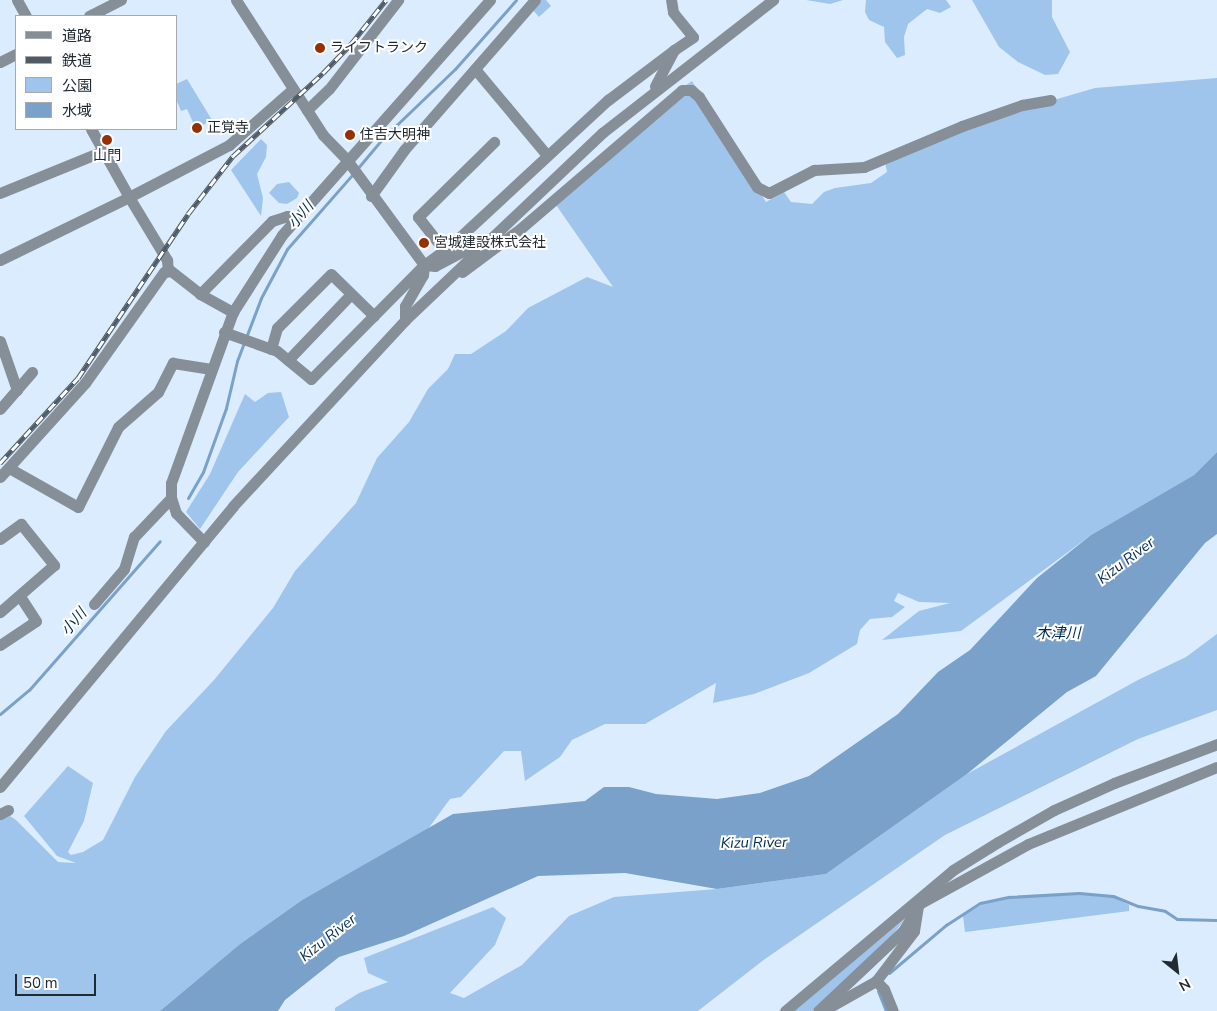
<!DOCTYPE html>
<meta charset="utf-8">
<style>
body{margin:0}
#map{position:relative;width:1217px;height:1011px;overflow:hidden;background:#dbecfe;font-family:"Nunito Sans","Noto Sans JP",sans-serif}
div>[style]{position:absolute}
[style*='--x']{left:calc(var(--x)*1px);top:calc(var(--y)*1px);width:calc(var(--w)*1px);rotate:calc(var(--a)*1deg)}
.green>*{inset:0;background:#9fc5ed}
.water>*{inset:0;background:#7aa1c9}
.stream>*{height:3px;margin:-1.5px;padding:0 1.5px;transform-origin:1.5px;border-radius:1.5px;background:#7aa1c9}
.minor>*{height:11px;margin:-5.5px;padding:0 5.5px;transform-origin:5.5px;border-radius:5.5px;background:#868f98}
.rail>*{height:5px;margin-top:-2.5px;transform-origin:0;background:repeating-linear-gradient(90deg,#fff 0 9px,#505a65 0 18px);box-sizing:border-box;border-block:1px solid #505a65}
.dots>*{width:14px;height:14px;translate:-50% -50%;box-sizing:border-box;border:2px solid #fff;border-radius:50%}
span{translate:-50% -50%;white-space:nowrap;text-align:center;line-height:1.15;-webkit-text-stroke:4px #fff;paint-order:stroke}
.poi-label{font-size:14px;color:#212931}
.left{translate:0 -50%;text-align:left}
.water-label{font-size:15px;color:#002a50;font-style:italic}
.legend{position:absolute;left:15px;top:15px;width:162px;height:115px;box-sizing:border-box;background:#fff;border:1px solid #a6a9ad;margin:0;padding:6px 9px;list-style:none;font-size:15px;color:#212931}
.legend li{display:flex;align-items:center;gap:10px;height:25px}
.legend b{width:25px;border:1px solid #a6a9ad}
.north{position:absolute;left:1152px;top:946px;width:50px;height:50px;-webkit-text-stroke:4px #fff;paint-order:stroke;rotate:151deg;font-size:14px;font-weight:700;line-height:20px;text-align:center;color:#212931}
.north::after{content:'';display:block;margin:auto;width:18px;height:22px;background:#212931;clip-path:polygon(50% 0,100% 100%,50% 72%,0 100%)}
.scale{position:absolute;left:15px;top:974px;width:81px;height:22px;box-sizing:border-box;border:2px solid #212931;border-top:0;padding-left:6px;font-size:15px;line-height:18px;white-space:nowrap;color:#212931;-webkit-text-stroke:4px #fff;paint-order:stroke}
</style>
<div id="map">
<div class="green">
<div style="clip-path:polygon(538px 0,546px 0,551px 6px,539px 17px,531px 8px)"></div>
<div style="clip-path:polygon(806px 0,843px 0,830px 4px)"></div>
<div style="clip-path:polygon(866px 0,946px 0,951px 7px,940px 13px,927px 9px,908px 24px,904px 37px,905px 55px,897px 58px,885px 42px,884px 27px,869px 20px,865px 12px)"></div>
<div style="clip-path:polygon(972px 0,1052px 0,1052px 17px,1070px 52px,1058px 74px,1045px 75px,1018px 62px,999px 47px)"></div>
<div style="clip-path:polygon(1217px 78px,1217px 452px,1194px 475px,1091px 535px,961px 631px,882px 640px,919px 611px,950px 603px,919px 602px,898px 593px,894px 601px,905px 607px,892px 617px,870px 619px,860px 630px,857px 644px,809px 673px,754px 694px,713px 703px,716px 683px,645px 724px,605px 724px,572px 740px,560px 757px,525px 781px,521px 751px,504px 751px,461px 797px,450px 799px,428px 829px,302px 900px,240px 944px,160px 1011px,0 1011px,0 820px,10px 816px,16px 820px,58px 862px,76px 863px,57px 856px,24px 816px,68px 766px,93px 783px,84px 821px,68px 852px,71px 855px,83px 852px,103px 840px,135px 777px,166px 731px,214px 680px,273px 608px,295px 571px,356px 503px,377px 458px,409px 422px,428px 389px,448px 369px,455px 354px,471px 354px,506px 331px,528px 308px,587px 277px,613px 287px,554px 202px,676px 92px,692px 81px,766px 202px,784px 192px,791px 202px,812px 204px,824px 192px,835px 188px,871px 183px,887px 172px,885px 162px,988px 119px,1095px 88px)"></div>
<div style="clip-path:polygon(187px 79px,212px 120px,196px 129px,187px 109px,181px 111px,176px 99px,176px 84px)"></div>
<div style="clip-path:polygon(261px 139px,267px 145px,266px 157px,257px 174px,263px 198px,261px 216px,231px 170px)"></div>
<div style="clip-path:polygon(289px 182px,299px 193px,297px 198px,287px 204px,279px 203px,269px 193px,277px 184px)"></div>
<div style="clip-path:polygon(281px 392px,289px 417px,238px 472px,200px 529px,186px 512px,210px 474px,245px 394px,255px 402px,268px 393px)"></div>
<div style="clip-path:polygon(1217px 634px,1217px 710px,1138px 739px,945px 835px,765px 959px,698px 1011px,335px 1011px,335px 1008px,359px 993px,388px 982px,368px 973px,364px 958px,493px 907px,506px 918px,495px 945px,450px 993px,464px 998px,522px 965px,569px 916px,614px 897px,717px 889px,826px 874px,967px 774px,1138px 680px,1186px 657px)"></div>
<div style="clip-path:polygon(1078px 894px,1113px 897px,1129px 905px,1129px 911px,965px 932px,963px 916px,983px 904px,1011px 898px)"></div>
<div style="clip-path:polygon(905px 919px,886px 943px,812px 1011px,792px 1011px)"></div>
</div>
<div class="water">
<div style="clip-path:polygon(1217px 452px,1217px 534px,1205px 543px,1096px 676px,1067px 692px,967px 774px,826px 874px,717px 889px,625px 873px,538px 876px,404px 936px,339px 957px,285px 1000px,278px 1011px,160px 1011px,240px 944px,302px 900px,453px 814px,585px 801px,604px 787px,629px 787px,656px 794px,717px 799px,760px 793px,809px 776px,898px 714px,938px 672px,970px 650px,1037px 578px,1091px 535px,1194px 475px)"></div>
</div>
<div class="stream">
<div style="--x:357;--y:169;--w:40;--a:-50"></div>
<div style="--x:383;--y:138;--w:100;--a:-43.8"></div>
<div style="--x:455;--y:69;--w:92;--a:-48.5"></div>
<div style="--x:188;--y:498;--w:30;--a:-60"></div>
<div style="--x:203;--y:472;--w:68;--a:-70.2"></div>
<div style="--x:226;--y:408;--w:48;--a:-76.8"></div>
<div style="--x:237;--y:361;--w:67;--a:-69.1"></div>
<div style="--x:261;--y:298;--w:55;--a:-62"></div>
<div style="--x:287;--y:249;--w:100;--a:-48.7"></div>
<div style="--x:0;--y:714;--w:38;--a:-40"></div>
<div style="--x:29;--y:690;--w:198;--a:-48.7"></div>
<div style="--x:889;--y:973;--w:75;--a:-40.1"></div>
<div style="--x:946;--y:925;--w:40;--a:-32.9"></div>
<div style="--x:980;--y:903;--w:30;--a:-12"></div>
<div style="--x:1009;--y:897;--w:70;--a:-3.3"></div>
<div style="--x:1079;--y:893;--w:34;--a:5"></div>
<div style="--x:1113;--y:896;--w:27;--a:22"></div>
<div style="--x:1138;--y:906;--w:27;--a:10"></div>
<div style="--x:1165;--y:911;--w:14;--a:34"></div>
<div style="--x:1177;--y:919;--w:40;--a:1.4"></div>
<div style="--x:878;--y:991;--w:22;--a:68"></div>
</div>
<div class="minor">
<div style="--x:17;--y:0;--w:18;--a:61"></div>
<div style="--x:236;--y:0;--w:161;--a:57.2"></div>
<div style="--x:323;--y:135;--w:35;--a:46"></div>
<div style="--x:347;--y:160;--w:130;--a:53.7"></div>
<div style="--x:424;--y:265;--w:11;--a:5"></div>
<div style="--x:435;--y:266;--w:30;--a:-28"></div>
<div style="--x:461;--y:252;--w:19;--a:-16"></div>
<div style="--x:89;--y:16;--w:36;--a:-27"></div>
<div style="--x:0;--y:62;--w:18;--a:-27"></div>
<div style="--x:475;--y:69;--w:111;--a:50.1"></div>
<div style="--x:655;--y:86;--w:41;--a:-62.2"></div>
<div style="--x:674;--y:50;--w:23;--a:-34"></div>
<div style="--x:693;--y:37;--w:32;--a:-129"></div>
<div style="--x:673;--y:12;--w:12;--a:-99"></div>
<div style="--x:307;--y:110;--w:30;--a:-44"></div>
<div style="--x:329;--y:89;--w:113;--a:-52.2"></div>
<div style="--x:91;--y:129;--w:78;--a:60.8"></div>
<div style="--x:129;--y:197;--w:113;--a:-27.5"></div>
<div style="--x:229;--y:145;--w:85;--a:-41.2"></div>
<div style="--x:0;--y:193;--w:111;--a:-22.2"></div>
<div style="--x:371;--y:196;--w:57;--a:-54.3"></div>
<div style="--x:404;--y:150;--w:199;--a:-48.9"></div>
<div style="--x:444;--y:250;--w:42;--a:-128.2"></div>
<div style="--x:418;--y:217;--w:107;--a:-44.6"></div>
<div style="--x:0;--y:260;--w:144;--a:-26"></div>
<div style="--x:129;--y:197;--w:74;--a:58.9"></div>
<div style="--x:167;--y:260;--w:11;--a:85"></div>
<div style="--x:462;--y:272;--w:72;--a:-36.6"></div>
<div style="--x:520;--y:229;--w:213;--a:-40.6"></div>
<div style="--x:682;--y:90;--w:9;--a:0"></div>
<div style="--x:691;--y:90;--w:11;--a:41"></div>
<div style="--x:699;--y:97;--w:107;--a:57.2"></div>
<div style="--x:757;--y:187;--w:13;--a:27"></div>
<div style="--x:769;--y:193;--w:51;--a:-27.1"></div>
<div style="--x:814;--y:170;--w:50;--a:-3.4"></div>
<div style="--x:864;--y:167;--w:106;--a:-22.7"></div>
<div style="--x:962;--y:126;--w:64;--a:-19.3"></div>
<div style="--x:1022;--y:105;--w:29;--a:-10"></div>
<div style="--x:200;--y:294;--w:103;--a:-45.4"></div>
<div style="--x:272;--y:221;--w:16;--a:-18"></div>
<div style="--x:287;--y:216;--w:9;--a:41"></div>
<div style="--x:405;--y:320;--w:14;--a:-90"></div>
<div style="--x:405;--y:306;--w:36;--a:-60"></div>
<div style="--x:423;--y:275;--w:10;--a:-84"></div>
<div style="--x:224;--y:332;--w:56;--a:19.7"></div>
<div style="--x:277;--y:351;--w:44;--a:39.5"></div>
<div style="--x:311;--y:379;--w:161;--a:-45.3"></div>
<div style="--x:424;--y:265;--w:31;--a:-36"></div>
<div style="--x:449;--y:247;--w:217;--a:-42.8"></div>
<div style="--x:608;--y:100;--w:83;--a:-37.1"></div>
<div style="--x:0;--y:341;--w:52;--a:70.9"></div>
<div style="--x:271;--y:349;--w:22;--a:-74"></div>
<div style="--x:277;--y:328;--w:76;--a:-45"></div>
<div style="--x:331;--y:274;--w:60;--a:44.3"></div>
<div style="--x:288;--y:360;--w:91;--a:-46.3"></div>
<div style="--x:0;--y:409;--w:49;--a:-49.1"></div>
<div style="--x:9;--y:468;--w:79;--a:29.5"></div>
<div style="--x:78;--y:507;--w:89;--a:-63.4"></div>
<div style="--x:118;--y:427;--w:53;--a:-41.2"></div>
<div style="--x:158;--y:392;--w:33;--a:-63"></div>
<div style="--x:173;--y:363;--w:37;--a:9"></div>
<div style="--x:0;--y:477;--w:127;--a:-47.9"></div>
<div style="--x:85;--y:383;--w:136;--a:-54.6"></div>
<div style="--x:164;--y:272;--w:7;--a:-8"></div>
<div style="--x:171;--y:271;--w:37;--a:38"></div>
<div style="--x:200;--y:294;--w:38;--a:29"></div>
<div style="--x:0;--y:539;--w:26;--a:-36"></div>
<div style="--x:21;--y:524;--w:53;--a:51.2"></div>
<div style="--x:54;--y:565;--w:72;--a:139"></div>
<div style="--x:204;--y:542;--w:40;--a:-134"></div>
<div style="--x:176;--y:513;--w:16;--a:-108"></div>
<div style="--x:171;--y:498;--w:15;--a:-90"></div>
<div style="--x:171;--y:483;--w:182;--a:-70.1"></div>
<div style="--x:233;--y:312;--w:91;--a:-57.5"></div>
<div style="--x:282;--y:235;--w:314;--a:-48.5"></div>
<div style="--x:94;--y:604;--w:46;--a:-49.4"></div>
<div style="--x:124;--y:569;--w:34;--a:-73"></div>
<div style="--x:134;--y:537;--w:54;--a:-46.5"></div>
<div style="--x:0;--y:645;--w:43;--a:-33.7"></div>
<div style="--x:36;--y:621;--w:30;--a:-123"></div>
<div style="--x:0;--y:787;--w:365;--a:-50.3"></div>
<div style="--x:233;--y:506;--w:253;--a:-47.2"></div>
<div style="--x:405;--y:320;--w:272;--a:-43.5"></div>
<div style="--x:602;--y:133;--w:217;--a:-37.9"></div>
<div style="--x:0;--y:814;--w:9;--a:-27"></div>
<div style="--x:876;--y:981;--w:11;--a:45"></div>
<div style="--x:884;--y:989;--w:24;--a:68"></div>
<div style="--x:828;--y:1008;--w:55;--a:-29.4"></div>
<div style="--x:876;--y:981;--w:63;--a:-52.8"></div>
<div style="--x:914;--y:931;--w:25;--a:-81"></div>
<div style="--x:785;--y:1011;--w:219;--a:-40"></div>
<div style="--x:953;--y:870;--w:53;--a:-31.9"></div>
<div style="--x:998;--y:842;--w:64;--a:-29.7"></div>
<div style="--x:1054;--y:810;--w:66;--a:-24.2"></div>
<div style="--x:1114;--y:783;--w:110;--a:-20.7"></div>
<div style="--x:818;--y:1011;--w:117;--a:-43.3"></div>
<div style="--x:903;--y:931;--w:31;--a:-59"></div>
<div style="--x:919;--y:904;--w:124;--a:-28.8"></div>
<div style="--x:1028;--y:844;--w:204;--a:-22.2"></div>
</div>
<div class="rail">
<div style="--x:0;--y:463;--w:115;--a:-47.5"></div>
<div style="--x:78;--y:378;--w:197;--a:-56.1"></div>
<div style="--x:188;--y:214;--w:73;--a:-52.2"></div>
<div style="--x:233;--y:156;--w:122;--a:-42.7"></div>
<div style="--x:323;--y:73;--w:40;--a:-46"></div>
<div style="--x:351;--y:44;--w:56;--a:-51.5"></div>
</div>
<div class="dots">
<div style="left:320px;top:48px;background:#953000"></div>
<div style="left:197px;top:128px;background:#953000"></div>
<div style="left:350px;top:135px;background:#953000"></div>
<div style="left:107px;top:140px;background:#953000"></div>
<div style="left:424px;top:243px;background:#953000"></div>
</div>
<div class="poi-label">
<span class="left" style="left:330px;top:48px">ライフトランク</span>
<span class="left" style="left:207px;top:128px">正覚寺</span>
<span class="left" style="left:360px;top:135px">住吉大明神</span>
<span style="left:107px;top:156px">山門</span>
<span class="left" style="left:434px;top:243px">宮城建設株式会社</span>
</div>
<div class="water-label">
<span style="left:301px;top:215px;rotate:-49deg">小川</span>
<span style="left:1126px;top:561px;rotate:-37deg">Kizu River</span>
<span style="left:74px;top:622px;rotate:-49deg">小川</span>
<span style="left:1058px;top:634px">木津川</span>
<span style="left:754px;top:843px;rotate:-1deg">Kizu River</span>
<span style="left:328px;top:938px;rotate:-38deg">Kizu River</span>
</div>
<ul class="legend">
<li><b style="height:6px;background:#868f98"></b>道路</li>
<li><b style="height:6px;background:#505a65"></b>鉄道</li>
<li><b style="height:14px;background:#9fc5ed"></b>公園</li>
<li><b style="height:14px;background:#7aa1c9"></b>水域</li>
</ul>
<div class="north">N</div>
<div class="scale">50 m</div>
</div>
